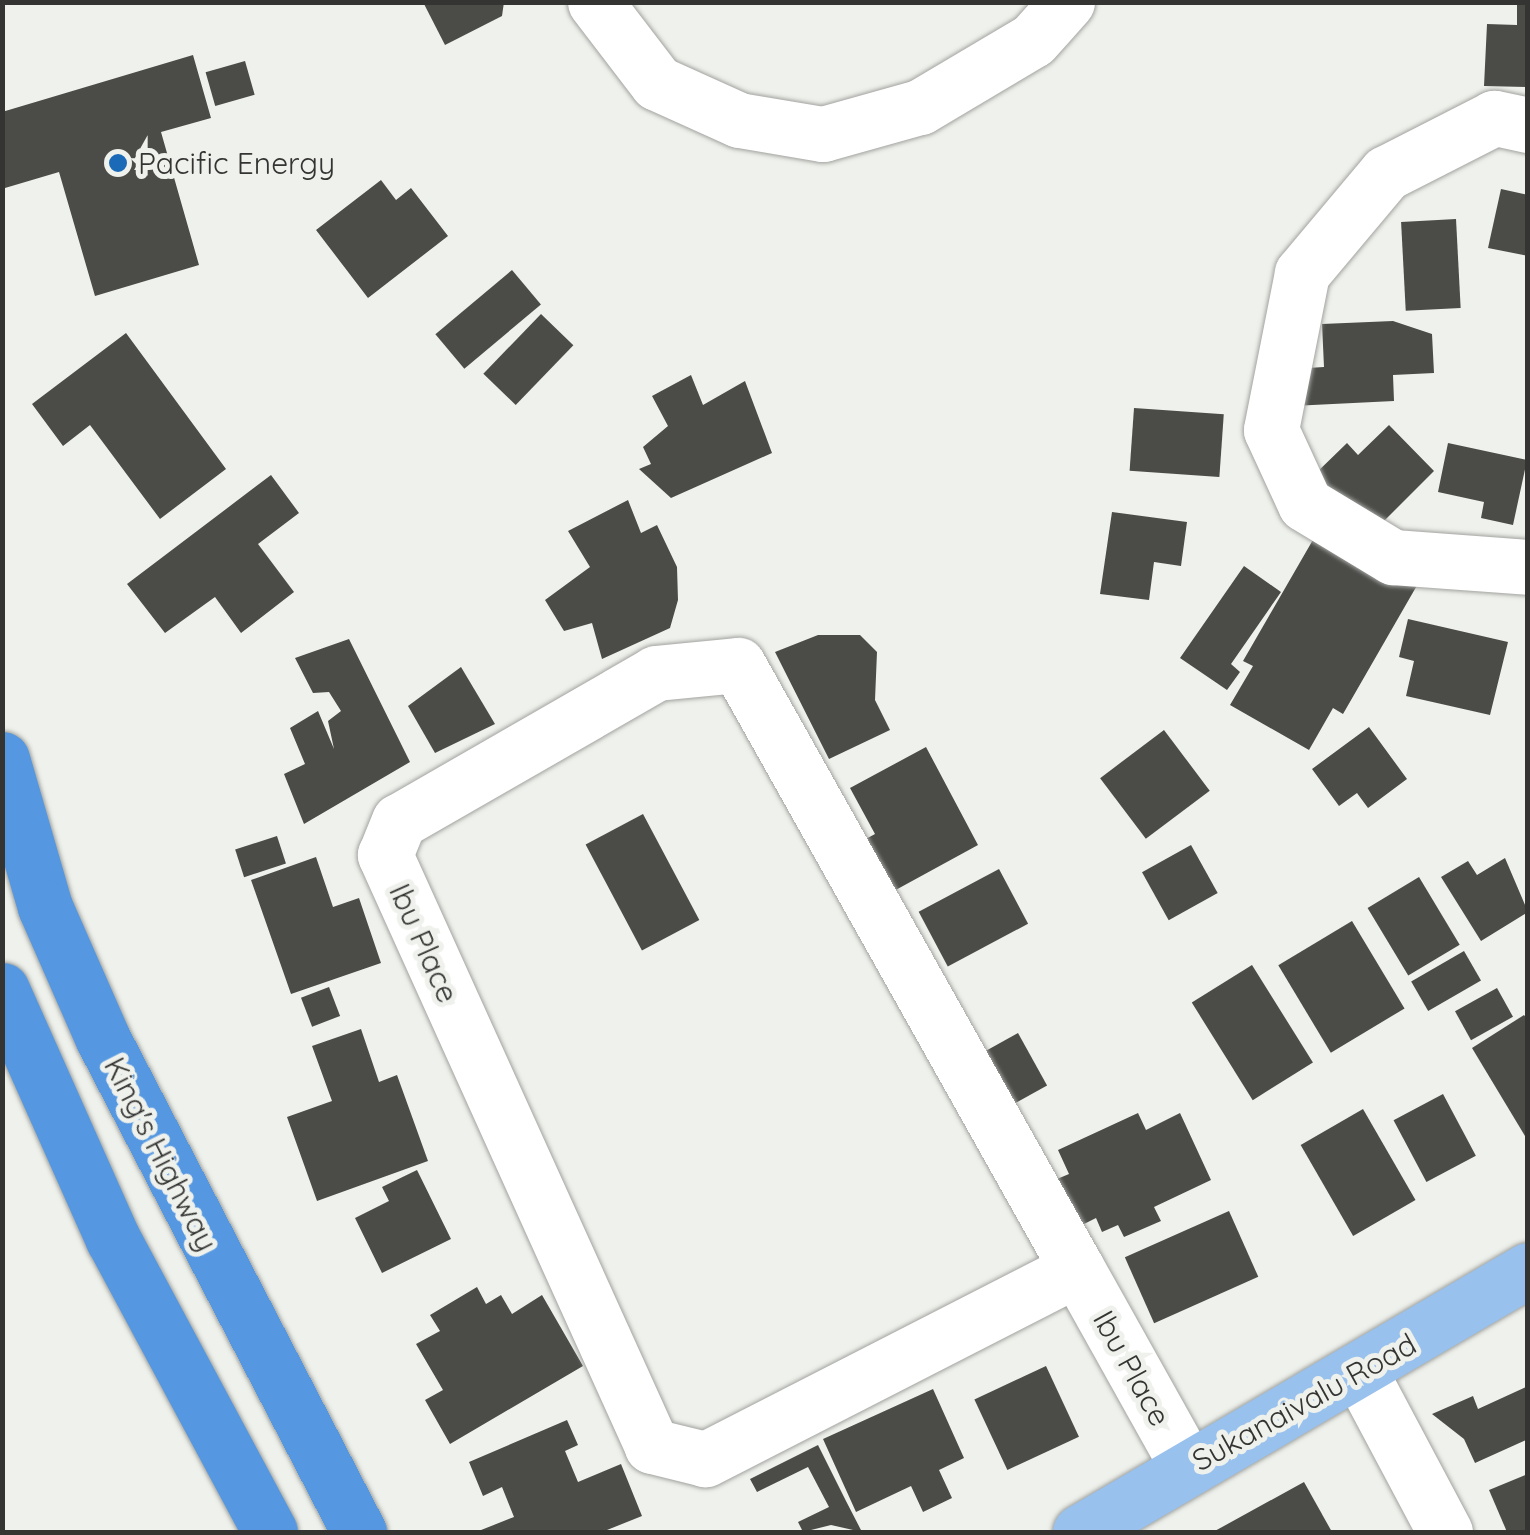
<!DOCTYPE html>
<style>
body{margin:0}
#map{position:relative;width:1530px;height:1535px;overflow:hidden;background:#eff1ec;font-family:Quicksand,sans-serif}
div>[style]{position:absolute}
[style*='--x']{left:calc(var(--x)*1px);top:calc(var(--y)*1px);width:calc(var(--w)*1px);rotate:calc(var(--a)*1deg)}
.building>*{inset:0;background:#4b4c48;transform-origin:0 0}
.roads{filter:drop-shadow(0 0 2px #a1a39f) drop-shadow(0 0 2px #a1a39f)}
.minor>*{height:55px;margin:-27.5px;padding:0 27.5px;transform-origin:27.5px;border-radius:27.5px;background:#fff}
.major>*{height:55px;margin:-27.5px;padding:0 27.5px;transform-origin:27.5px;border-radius:27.5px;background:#99c1ed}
.highway>*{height:55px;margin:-27.5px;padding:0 27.5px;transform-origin:27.5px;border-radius:27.5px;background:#5597e1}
.dots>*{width:28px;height:28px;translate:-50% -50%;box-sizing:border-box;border:5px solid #eff1ec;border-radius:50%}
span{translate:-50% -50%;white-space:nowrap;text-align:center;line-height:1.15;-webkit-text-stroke:10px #eff1ec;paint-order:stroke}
.poi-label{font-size:30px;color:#343533}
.left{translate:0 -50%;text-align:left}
.street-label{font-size:30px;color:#343533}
.frame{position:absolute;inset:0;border:5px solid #343533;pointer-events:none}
</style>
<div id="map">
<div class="building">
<div style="clip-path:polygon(423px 2px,504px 2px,502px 16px,445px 45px)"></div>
<div style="clip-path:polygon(1517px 2px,1528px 2px,1528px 87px,1484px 86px,1487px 24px,1517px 25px)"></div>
<div style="clip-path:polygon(193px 55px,211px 118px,161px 132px,199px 265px,95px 296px,59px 172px,5px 188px,2px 112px)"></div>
<div style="left:245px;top:61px;width:35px;height:41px;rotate:74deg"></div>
<div style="clip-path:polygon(381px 180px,396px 200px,411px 188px,448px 236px,368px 298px,316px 230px)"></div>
<div style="clip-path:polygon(1501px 189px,1528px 195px,1528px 256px,1488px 248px)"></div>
<div style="left:1456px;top:219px;width:89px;height:55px;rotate:87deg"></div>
<div style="left:512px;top:270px;width:45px;height:100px;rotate:50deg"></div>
<div style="left:541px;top:314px;width:45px;height:83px;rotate:44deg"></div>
<div style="clip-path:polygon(1393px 321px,1432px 334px,1434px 373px,1393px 375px,1394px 401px,1292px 406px,1291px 369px,1324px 367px,1322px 324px)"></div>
<div style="clip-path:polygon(126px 333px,226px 469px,160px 519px,90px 425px,63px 446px,32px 404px)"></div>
<div style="clip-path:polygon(691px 375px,703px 405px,745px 381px,772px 453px,671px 498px,639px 469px,651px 464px,643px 447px,668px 426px,652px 396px)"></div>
<div style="left:1134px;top:408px;width:90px;height:63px;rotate:4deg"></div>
<div style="clip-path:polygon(1389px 425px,1434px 471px,1368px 537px,1311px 478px,1347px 443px,1358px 455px)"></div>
<div style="clip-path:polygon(1448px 443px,1527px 460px,1513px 525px,1481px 518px,1484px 502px,1438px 492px)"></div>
<div style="clip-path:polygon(271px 475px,299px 513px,258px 544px,294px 592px,241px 633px,215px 597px,165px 633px,127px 584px)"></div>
<div style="clip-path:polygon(628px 500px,641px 533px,657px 525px,677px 567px,678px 600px,670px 628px,602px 659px,592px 623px,564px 631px,545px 600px,590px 567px,568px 531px)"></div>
<div style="clip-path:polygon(1112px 512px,1187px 522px,1181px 566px,1154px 562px,1149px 600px,1100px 594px)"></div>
<div style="clip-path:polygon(1325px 519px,1423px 575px,1343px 714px,1333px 708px,1309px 750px,1230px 705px,1253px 666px,1243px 661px)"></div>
<div style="clip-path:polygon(1244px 566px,1281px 592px,1231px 664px,1240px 672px,1227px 690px,1180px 658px)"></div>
<div style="clip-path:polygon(1408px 619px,1508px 642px,1490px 715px,1406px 696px,1414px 661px,1399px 657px)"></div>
<div style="clip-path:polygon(818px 635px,860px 635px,877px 652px,875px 700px,890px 730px,829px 759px,775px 652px)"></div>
<div style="clip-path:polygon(349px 639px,410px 762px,304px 824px,284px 774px,305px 764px,290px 728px,318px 711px,334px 749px,328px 721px,341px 711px,329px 692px,313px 693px,295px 658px)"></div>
<div style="clip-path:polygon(461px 667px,495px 724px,435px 753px,408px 706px)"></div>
<div style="clip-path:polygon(1369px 727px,1407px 779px,1368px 808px,1357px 793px,1339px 806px,1312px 769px)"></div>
<div style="left:1164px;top:730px;width:76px;height:80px;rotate:53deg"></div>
<div style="clip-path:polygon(926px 747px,978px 845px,881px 898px,853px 846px,875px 834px,850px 788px)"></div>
<div style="left:643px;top:814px;width:120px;height:65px;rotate:62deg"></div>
<div style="left:277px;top:836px;width:29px;height:44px;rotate:72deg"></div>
<div style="left:1191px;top:845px;width:55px;height:56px;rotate:61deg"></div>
<div style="clip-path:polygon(316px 857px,333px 907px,359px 898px,381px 963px,291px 994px,251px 880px)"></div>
<div style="clip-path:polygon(1505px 858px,1528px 912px,1481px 941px,1441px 877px,1468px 861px,1477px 875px)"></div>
<div style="left:999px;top:869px;width:62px;height:91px;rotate:62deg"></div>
<div style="left:1419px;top:877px;width:79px;height:60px;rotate:59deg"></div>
<div style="left:1352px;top:921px;width:102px;height:86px;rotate:59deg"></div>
<div style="left:1464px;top:951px;width:34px;height:61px;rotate:60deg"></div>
<div style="left:1252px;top:965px;width:115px;height:71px;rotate:58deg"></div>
<div style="left:329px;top:987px;width:31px;height:30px;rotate:69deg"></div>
<div style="left:1497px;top:988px;width:33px;height:48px;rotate:61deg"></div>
<div style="clip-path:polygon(1524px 1015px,1528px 1020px,1525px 1136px,1472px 1048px)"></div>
<div style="clip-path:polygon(361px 1029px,379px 1082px,397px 1075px,428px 1161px,317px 1201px,287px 1117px,332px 1101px,312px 1046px)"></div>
<div style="left:1018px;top:1033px;width:60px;height:54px;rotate:61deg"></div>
<div style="left:1443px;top:1094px;width:70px;height:56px;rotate:62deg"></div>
<div style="left:1363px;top:1109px;width:105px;height:72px;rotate:60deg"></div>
<div style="clip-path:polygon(1138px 1113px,1146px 1130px,1180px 1113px,1211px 1180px,1154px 1207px,1161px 1221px,1124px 1237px,1118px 1225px,1102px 1232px,1096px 1218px,1072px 1230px,1050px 1182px,1069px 1174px,1058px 1150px)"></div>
<div style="clip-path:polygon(417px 1170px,451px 1239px,382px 1273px,355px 1218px,389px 1201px,382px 1187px)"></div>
<div style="left:1229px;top:1211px;width:72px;height:114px;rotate:66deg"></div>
<div style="clip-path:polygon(477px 1287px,486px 1304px,501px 1295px,512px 1314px,542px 1295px,583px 1366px,450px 1444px,425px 1400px,443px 1390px,416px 1344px,440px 1331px,430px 1315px)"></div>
<div style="left:1046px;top:1366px;width:78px;height:79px;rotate:65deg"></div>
<div style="clip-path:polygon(1528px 1386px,1528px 1439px,1475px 1463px,1464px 1439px,1432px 1414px,1473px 1396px,1478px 1409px)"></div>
<div style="clip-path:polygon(933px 1389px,964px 1458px,939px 1470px,952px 1498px,923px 1512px,911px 1486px,856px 1512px,823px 1439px)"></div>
<div style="clip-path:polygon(567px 1420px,578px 1445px,565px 1451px,578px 1482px,621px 1464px,642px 1516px,602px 1532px,476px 1532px,514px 1517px,502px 1487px,483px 1496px,469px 1462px)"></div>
<div style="clip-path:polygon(818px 1445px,846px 1501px,862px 1532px,831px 1525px,803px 1532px,798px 1522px,829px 1507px,808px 1467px,757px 1492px,750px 1479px)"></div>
<div style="clip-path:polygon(1528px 1474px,1528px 1532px,1507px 1532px,1489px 1490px)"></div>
<div style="clip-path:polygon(1304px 1482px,1332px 1532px,1213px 1532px)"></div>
</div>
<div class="roads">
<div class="minor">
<div style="--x:595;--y:2;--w:102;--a:52.6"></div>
<div style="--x:657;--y:83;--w:90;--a:24.3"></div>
<div style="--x:739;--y:120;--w:85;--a:9.5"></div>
<div style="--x:823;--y:134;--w:101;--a:-15.6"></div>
<div style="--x:920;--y:107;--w:131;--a:-30.7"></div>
<div style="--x:1033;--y:40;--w:51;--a:-48.2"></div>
<div style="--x:1528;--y:125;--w:35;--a:-168"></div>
<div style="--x:1494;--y:118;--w:121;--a:153"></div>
<div style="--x:1386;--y:173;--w:131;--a:130"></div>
<div style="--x:1302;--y:273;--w:160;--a:101.2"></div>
<div style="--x:1271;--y:430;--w:81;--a:65.3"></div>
<div style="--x:1305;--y:504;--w:103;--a:31.1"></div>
<div style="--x:1393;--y:557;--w:135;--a:4.2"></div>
<div style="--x:1077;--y:1269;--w:418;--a:152.9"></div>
<div style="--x:705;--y:1459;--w:55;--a:-166.2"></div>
<div style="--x:652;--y:1446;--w:649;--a:-114.31"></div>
<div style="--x:385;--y:855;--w:37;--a:-68"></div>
<div style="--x:399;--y:821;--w:297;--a:-29.9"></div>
<div style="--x:656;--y:673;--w:82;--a:-5.6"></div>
<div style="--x:738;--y:665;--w:693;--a:60.7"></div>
<div style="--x:1077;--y:1269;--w:228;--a:60.8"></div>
<div style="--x:1361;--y:1374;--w:179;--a:62"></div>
</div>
<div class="major">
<div style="--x:1080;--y:1532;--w:519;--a:-30.32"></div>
</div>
<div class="highway">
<div style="--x:2;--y:759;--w:154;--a:73.8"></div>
<div style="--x:45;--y:907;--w:144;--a:66.3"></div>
<div style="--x:103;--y:1039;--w:556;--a:62.56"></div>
<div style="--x:2;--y:990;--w:273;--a:66"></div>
<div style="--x:113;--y:1239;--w:332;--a:61.8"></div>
</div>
</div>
<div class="dots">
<div style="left:118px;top:163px;background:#1a6ab8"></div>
</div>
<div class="poi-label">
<span class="left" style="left:138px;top:163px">Pacific Energy</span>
</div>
<div class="street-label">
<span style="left:424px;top:943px;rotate:66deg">Ibu Place</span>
<span style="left:161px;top:1154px;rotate:63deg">King's Highway</span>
<span style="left:1132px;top:1368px;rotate:61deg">Ibu Place</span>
<span style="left:1304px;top:1402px;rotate:-29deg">Sukanaivalu Road</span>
</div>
<div class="frame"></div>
</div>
